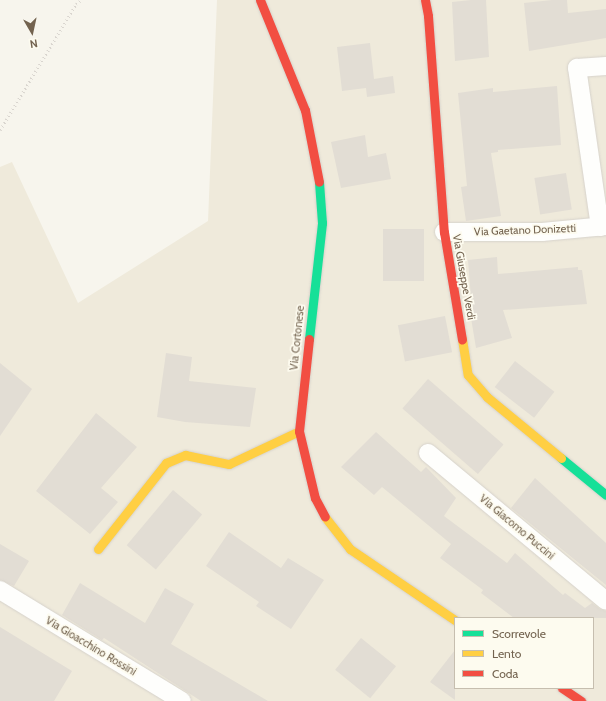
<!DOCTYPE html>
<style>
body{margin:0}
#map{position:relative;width:606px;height:701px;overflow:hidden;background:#f7f5ed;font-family:Cabin,sans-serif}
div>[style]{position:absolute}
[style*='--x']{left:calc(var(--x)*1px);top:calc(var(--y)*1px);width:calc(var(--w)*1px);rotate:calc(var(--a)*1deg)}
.residential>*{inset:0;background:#efeadb}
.building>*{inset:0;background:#e2ddd4;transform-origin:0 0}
.path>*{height:2.5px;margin-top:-1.25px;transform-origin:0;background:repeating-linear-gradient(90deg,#d9d5cf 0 1px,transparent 0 4px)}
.roads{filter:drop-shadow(0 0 1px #d6d2cb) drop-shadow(0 0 1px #d6d2cb)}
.street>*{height:18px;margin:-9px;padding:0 9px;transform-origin:9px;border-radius:9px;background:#fefefc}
.fast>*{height:9px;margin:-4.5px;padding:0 4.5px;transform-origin:4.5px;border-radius:4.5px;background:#16e098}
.slow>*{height:9px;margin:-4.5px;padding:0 4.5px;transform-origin:4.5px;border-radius:4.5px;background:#ffcf43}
.jam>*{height:9px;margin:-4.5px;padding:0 4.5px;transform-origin:4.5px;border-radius:4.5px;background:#f24e42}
span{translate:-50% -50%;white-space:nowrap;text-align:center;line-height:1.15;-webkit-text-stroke:3.5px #fdfbef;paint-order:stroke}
.street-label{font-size:11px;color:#73634f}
.legend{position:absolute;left:454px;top:617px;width:140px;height:72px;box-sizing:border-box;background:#fdfbef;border:1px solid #c6beaf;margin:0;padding:5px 7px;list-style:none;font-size:12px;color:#73634f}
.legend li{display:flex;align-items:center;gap:8px;height:20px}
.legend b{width:20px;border:1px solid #c6beaf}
.north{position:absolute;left:12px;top:12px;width:40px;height:40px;-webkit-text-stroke:3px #fdfbef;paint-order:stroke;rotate:171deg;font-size:11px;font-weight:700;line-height:16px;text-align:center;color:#73634f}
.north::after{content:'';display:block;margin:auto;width:14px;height:18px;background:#73634f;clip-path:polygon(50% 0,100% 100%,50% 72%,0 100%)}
</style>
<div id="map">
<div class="residential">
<div style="clip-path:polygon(evenodd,217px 0,606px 0,606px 701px,0 701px,0 167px,12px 162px,78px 303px,208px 221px,217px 0,455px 618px,593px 618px,593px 688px,455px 688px,455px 618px)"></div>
</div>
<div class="building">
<div style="clip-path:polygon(471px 0,486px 0,489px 57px,455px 61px,452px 2px)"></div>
<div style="clip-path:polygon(552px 0,567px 0,568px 13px,606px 9px,606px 38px,529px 51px,524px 3px)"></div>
<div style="clip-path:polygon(370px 43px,374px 79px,393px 76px,395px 93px,367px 97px,366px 88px,342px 91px,337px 47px)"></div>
<div style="clip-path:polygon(557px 86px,561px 145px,498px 150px,498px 152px,491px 153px,501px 216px,466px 221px,461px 187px,467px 186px,458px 93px,493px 88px,493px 92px)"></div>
<div style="clip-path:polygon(365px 135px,368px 157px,386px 153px,391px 179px,341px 188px,331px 142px)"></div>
<div style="left:566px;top:173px;width:37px;height:32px;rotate:81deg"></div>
<div style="left:383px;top:229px;width:41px;height:52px"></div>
<div style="clip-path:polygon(497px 257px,498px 274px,578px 267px,578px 270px,582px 270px,587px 304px,503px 310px,512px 338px,476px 348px,470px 312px,472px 311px,468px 260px)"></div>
<div style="left:445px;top:316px;width:37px;height:48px;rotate:79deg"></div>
<div style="clip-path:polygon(166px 353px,192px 357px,189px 381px,256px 388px,250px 427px,185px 422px,157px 417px)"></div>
<div style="left:515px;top:361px;width:50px;height:33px;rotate:38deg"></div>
<div style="clip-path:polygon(0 363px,32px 389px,0 436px)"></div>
<div style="left:428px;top:379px;width:100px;height:39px;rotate:41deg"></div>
<div style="clip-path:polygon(96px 413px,137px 447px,101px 488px,118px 502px,90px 534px,36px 491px)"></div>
<div style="clip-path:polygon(376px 432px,421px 472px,426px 467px,456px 498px,444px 516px,507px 563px,515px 553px,563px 595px,565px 593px,585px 608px,592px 603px,600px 609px,606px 611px,606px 618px,514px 618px,481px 593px,483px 590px,440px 558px,451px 544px,382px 487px,374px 495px,341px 467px)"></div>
<div style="clip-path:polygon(535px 478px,606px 543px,606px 585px,511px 508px)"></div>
<div style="left:173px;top:490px;width:38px;height:72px;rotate:40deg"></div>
<div style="clip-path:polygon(229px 532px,281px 568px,288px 558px,324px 580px,291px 629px,256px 606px,259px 602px,206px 566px)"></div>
<div style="clip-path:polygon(0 544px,29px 561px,14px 586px,0 580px)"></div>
<div style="clip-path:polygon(80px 583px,145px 623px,165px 588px,194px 604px,171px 644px,268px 701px,201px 701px,104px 638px,102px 640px,62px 615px)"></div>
<div style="clip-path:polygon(0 627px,72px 671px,54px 701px,0 701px)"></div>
<div style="left:361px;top:638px;width:45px;height:41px;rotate:39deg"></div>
<div style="clip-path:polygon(455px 650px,455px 700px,430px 682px)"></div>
</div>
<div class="path">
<div style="--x:0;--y:130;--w:147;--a:-58.9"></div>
<div style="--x:76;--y:4;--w:6;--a:-39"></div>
</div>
<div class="roads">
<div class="street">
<div style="--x:600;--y:227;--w:161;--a:-98.2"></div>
<div style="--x:577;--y:68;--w:29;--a:-4"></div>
<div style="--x:444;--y:232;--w:98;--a:0"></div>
<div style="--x:542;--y:232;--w:64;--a:-5.4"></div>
<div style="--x:428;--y:453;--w:231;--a:39.7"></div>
<div style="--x:0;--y:590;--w:213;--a:31.4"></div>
</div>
<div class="fast">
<div style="--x:309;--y:339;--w:117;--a:-83.6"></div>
<div style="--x:322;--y:223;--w:41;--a:-94.2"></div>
<div style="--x:561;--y:458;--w:58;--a:39.4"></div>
</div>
<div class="slow">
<div style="--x:462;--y:339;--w:36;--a:81"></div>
<div style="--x:468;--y:375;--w:29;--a:49"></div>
<div style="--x:487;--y:397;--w:96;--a:39.5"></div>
<div style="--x:325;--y:517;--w:41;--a:52"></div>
<div style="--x:350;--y:549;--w:127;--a:34.1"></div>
<div style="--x:98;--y:549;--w:110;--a:-51.7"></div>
<div style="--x:166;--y:463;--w:21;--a:-23"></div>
<div style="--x:185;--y:455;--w:45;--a:11.6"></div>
<div style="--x:229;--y:464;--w:77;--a:-25.2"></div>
</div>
<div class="jam">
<div style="--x:260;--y:0;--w:119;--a:67.8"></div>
<div style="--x:305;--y:110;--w:73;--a:79"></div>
<div style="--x:425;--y:0;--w:16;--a:79"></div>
<div style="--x:428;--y:16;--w:217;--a:85.8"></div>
<div style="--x:444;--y:232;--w:109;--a:80.5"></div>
<div style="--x:309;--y:339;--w:93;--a:96.2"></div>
<div style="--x:299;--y:431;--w:69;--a:76.6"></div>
<div style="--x:315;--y:498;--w:21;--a:62"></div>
<div style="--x:562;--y:688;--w:23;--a:34"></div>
</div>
</div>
<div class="street-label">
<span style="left:525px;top:230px;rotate:-2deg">Via Gaetano Donizetti</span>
<span style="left:464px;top:277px;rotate:80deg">Via Giuseppe Verdi</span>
<span style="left:297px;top:338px;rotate:-84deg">Via Cortonese</span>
<span style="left:517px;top:527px;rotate:40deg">Via Giacomo Puccini</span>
<span style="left:91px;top:646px;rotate:31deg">Via Gioacchino Rossini</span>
</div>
<ul class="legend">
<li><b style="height:5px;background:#16e098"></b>Scorrevole</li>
<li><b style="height:5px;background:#ffcf43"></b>Lento</li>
<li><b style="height:5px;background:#f24e42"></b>Coda</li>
</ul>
<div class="north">N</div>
</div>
